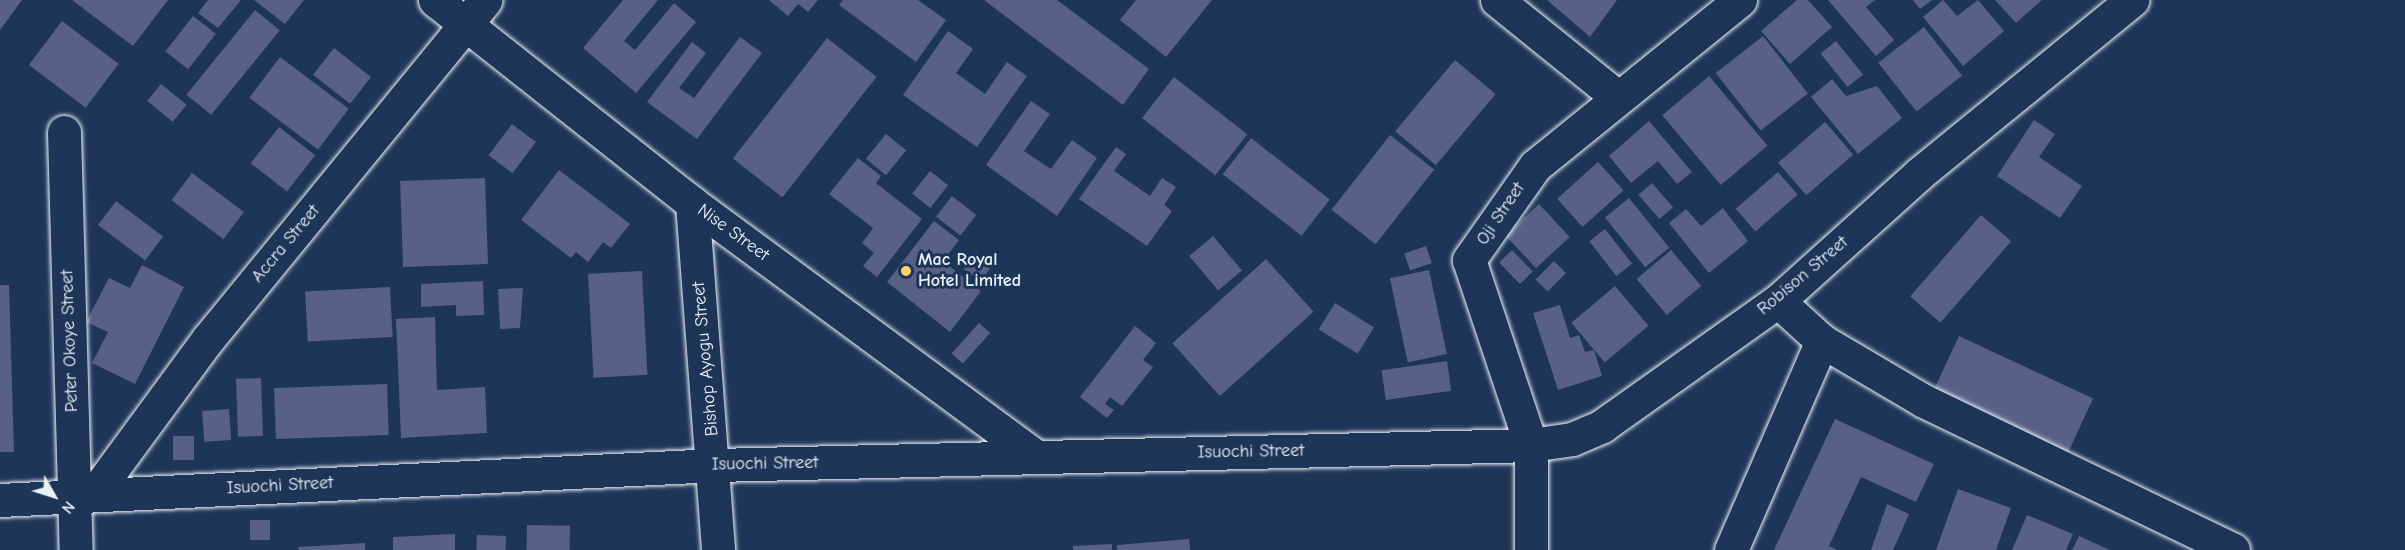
<!DOCTYPE html>
<style>
body{margin:0}
#map{position:relative;width:2405px;height:550px;overflow:hidden;background:#1d3557;font-family:"Comic Neue",sans-serif}
div>[style]{position:absolute}
[style*='--x']{left:calc(var(--x)*1px);top:calc(var(--y)*1px);width:calc(var(--w)*1px);rotate:calc(var(--a)*1deg)}
.building>*{inset:0;background:#586087;transform-origin:0 0}
.roads{filter:drop-shadow(0 0 2px #e8f1f8) drop-shadow(0 0 2px #e8f1f8)}
.minor>*{height:33px;margin:-16.5px;padding:0 16.5px;transform-origin:16.5px;border-radius:16.5px;background:#1d3557}
.major>*{height:33px;margin:-16.5px;padding:0 16.5px;transform-origin:16.5px;border-radius:16.5px;background:#1d3557}
.dots>*{width:16px;height:16px;translate:-50% -50%;box-sizing:border-box;border:3px solid #1d3557;border-radius:50%}
span{translate:-50% -50%;white-space:nowrap;text-align:center;line-height:1.15;-webkit-text-stroke:6px #1d3557;paint-order:stroke}
.street-label{font-size:18px;color:#e8f1f8}
.poi-label{font-size:18px;color:#e8f1f8;font-weight:700}
.left{translate:0 -50%;text-align:left}
.north{position:absolute;left:24px;top:466px;width:60px;height:60px;-webkit-text-stroke:4px #1d3557;paint-order:stroke;rotate:129deg;font-size:16px;font-weight:700;line-height:24px;text-align:center;color:#e8f1f8}
.north::after{content:'';display:block;margin:auto;width:21px;height:27px;background:#e8f1f8;clip-path:polygon(50% 0,100% 100%,50% 72%,0 100%)}
</style>
<div id="map">
<div class="building">
<div style="clip-path:polygon(0 0,22px 0,0 30px)"></div>
<div style="clip-path:polygon(72px 0,168px 0,133px 46px)"></div>
<div style="clip-path:polygon(208px 0,241px 0,218px 28px,198px 13px)"></div>
<div style="clip-path:polygon(254px 0,304px 0,285px 24px)"></div>
<div style="clip-path:polygon(623px 0,658px 0,624px 41px,635px 50px,674px 3px,696px 22px,636px 93px,583px 48px)"></div>
<div style="clip-path:polygon(769px 0,818px 0,808px 12px,798px 4px,788px 16px)"></div>
<div style="clip-path:polygon(843px 0,918px 0,946px 20px,916px 62px,839px 5px)"></div>
<div style="clip-path:polygon(984px 0,1057px 0,1149px 69px,1123px 105px)"></div>
<div style="clip-path:polygon(1136px 0,1212px 0,1166px 57px,1120px 20px)"></div>
<div style="clip-path:polygon(1547px 0,1617px 0,1590px 37px)"></div>
<div style="clip-path:polygon(1797px 0,1808px 0,1832px 27px,1790px 64px,1761px 31px)"></div>
<div style="clip-path:polygon(1828px 0,1875px 0,1866px 7px,1894px 40px,1876px 56px)"></div>
<div style="clip-path:polygon(1913px 0,1932px 0,1920px 9px)"></div>
<div style="clip-path:polygon(1943px 0,1957px 16px,1978px 0,2004px 31px,1963px 66px,1923px 17px)"></div>
<div style="clip-path:polygon(1995px 0,2042px 0,2016px 23px)"></div>
<div style="left:255px;top:10px;width:32px;height:109px;rotate:39deg"></div>
<div style="left:193px;top:16px;width:29px;height:45px;rotate:38deg"></div>
<div style="left:62px;top:21px;width:71px;height:55px;rotate:37deg"></div>
<div style="left:1924px;top:27px;width:62px;height:58px;rotate:52deg"></div>
<div style="clip-path:polygon(948px 31px,973px 49px,956px 73px,985px 94px,1007px 62px,1027px 76px,977px 147px,903px 95px)"></div>
<div style="left:1763px;top:36px;width:73px;height:60px;rotate:52deg"></div>
<div style="clip-path:polygon(740px 37px,762px 53px,697px 139px,647px 102px,692px 42px,706px 53px,679px 88px,694px 98px)"></div>
<div style="left:827px;top:38px;width:63px;height:153px;rotate:38deg"></div>
<div style="left:1836px;top:41px;width:43px;height:20px;rotate:51deg"></div>
<div style="left:334px;top:48px;width:47px;height:34px;rotate:38deg"></div>
<div style="left:280px;top:57px;width:86px;height:51px;rotate:37deg"></div>
<div style="left:1455px;top:60px;width:53px;height:93px;rotate:40deg"></div>
<div style="left:1709px;top:76px;width:91px;height:61px;rotate:50deg"></div>
<div style="left:1174px;top:77px;width:93px;height:52px;rotate:38deg"></div>
<div style="clip-path:polygon(1832px 79px,1846px 96px,1877px 86px,1902px 118px,1858px 154px,1811px 97px)"></div>
<div style="left:161px;top:84px;width:33px;height:22px;rotate:39deg"></div>
<div style="clip-path:polygon(1031px 101px,1050px 114px,1024px 151px,1051px 169px,1072px 140px,1097px 158px,1057px 216px,986px 165px)"></div>
<div style="clip-path:polygon(2034px 120px,2055px 134px,2039px 157px,2082px 186px,2060px 218px,1997px 176px)"></div>
<div style="clip-path:polygon(1649px 121px,1692px 172px,1677px 184px,1658px 161px,1631px 183px,1609px 156px)"></div>
<div style="left:1825px;top:122px;width:43px;height:62px;rotate:49deg"></div>
<div style="left:512px;top:124px;width:30px;height:39px;rotate:37deg"></div>
<div style="left:279px;top:127px;width:46px;height:46px;rotate:38deg"></div>
<div style="left:886px;top:134px;width:26px;height:32px;rotate:39deg"></div>
<div style="left:1390px;top:135px;width:56px;height:95px;rotate:38deg"></div>
<div style="left:1251px;top:138px;width:100px;height:46px;rotate:38deg"></div>
<div style="clip-path:polygon(1116px 147px,1126px 154px,1114px 171px,1150px 196px,1162px 178px,1176px 187px,1164px 205px,1172px 211px,1147px 246px,1079px 199px)"></div>
<div style="clip-path:polygon(858px 158px,881px 176px,876px 183px,922px 219px,877px 277px,863px 266px,874px 253px,862px 243px,873px 228px,829px 194px)"></div>
<div style="left:1598px;top:162px;width:38px;height:55px;rotate:48deg"></div>
<div style="clip-path:polygon(559px 170px,630px 224px,611px 248px,603px 242px,588px 262px,576px 252px,571px 258px,521px 220px)"></div>
<div style="left:930px;top:171px;width:23px;height:29px;rotate:38deg"></div>
<div style="left:1778px;top:172px;width:30px;height:56px;rotate:49deg"></div>
<div style="left:192px;top:173px;width:65px;height:34px;rotate:37deg"></div>
<div style="left:485px;top:178px;width:86px;height:85px;rotate:88deg"></div>
<div style="left:1652px;top:183px;width:32px;height:18px;rotate:49deg"></div>
<div style="left:952px;top:196px;width:31px;height:26px;rotate:38deg"></div>
<div style="left:1629px;top:198px;width:64px;height:31px;rotate:51deg"></div>
<div style="left:116px;top:201px;width:59px;height:30px;rotate:37deg"></div>
<div style="left:1539px;top:204px;width:45px;height:46px;rotate:47deg"></div>
<div style="clip-path:polygon(1723px 208px,1748px 241px,1709px 273px,1669px 223px,1686px 209px,1701px 226px)"></div>
<div style="left:1981px;top:215px;width:40px;height:108px;rotate:41deg"></div>
<div style="clip-path:polygon(934px 221px,959px 240px,943px 261px,981px 291px,950px 332px,887px 282px)"></div>
<div style="left:1605px;top:229px;width:44px;height:20px;rotate:52deg"></div>
<div style="left:1213px;top:236px;width:45px;height:31px;rotate:50deg"></div>
<div style="left:1426px;top:246px;width:18px;height:23px;rotate:71deg"></div>
<div style="left:1512px;top:250px;width:30px;height:18px;rotate:46deg"></div>
<div style="left:1671px;top:250px;width:47px;height:45px;rotate:50deg"></div>
<div style="left:976px;top:252px;width:21px;height:21px;rotate:37deg"></div>
<div style="left:1266px;top:259px;width:71px;height:126px;rotate:48deg"></div>
<div style="left:1554px;top:261px;width:17px;height:26px;rotate:45deg"></div>
<div style="clip-path:polygon(142px 265px,184px 287px,135px 384px,92px 363px,108px 332px,86px 322px,109px 278px,130px 288px)"></div>
<div style="left:1429px;top:270px;width:86px;height:40px;rotate:78deg"></div>
<div style="left:642px;top:271px;width:104px;height:54px;rotate:87deg"></div>
<div style="clip-path:polygon(483px 281px,484px 315px,456px 316px,456px 305px,421px 307px,421px 284px)"></div>
<div style="clip-path:polygon(0 285px,9px 285px,14px 452px,0 452px)"></div>
<div style="left:1615px;top:286px;width:52px;height:57px;rotate:50deg"></div>
<div style="left:390px;top:287px;width:50px;height:85px;rotate:87deg"></div>
<div style="clip-path:polygon(523px 288px,520px 328px,500px 329px,498px 289px)"></div>
<div style="left:1335px;top:303px;width:46px;height:31px;rotate:32deg"></div>
<div style="clip-path:polygon(1560px 305px,1570px 338px,1579px 335px,1585px 352px,1594px 350px,1602px 376px,1558px 390px,1533px 313px)"></div>
<div style="clip-path:polygon(435px 317px,437px 390px,485px 387px,487px 433px,401px 438px,396px 319px)"></div>
<div style="left:979px;top:323px;width:15px;height:41px;rotate:42deg"></div>
<div style="clip-path:polygon(1135px 326px,1156px 343px,1143px 360px,1153px 367px,1122px 406px,1110px 397px,1105px 404px,1114px 410px,1107px 418px,1080px 397px)"></div>
<div style="left:1959px;top:336px;width:148px;height:63px;rotate:25deg"></div>
<div style="left:1447px;top:361px;width:30px;height:66px;rotate:82deg"></div>
<div style="left:261px;top:378px;width:58px;height:25px;rotate:88deg"></div>
<div style="left:387px;top:384px;width:51px;height:113px;rotate:88deg"></div>
<div style="left:229px;top:409px;width:31px;height:27px;rotate:86deg"></div>
<div style="clip-path:polygon(1835px 419px,1934px 464px,1916px 502px,1861px 477px,1829px 546px,1837px 550px,1774px 550px)"></div>
<div style="left:194px;top:436px;width:24px;height:21px;rotate:90deg"></div>
<div style="clip-path:polygon(1958px 489px,2011px 508px,1996px 550px,1936px 550px)"></div>
<div style="clip-path:polygon(1887px 504px,1909px 514px,1893px 550px,1871px 550px)"></div>
<div style="clip-path:polygon(2027px 515px,2073px 534px,2066px 550px,2012px 550px)"></div>
<div style="left:250px;top:520px;width:20px;height:20px"></div>
<div style="left:527px;top:525px;width:43px;height:25px;rotate:1deg"></div>
<div style="clip-path:polygon(455px 534px,455px 550px,393px 550px,393px 537px)"></div>
<div style="left:477px;top:535px;width:29px;height:15px;rotate:2deg"></div>
<div style="clip-path:polygon(2079px 536px,2110px 550px,2072px 550px)"></div>
<div style="clip-path:polygon(1189px 539px,1190px 550px,1117px 550px,1117px 545px)"></div>
<div style="clip-path:polygon(365px 543px,365px 550px,299px 550px,298px 547px)"></div>
<div style="clip-path:polygon(1112px 544px,1112px 550px,1073px 550px,1073px 546px)"></div>
</div>
<div class="roads">
<div class="minor">
<div style="--x:1497;--y:0;--w:154;--a:38.9"></div>
<div style="--x:1740;--y:0;--w:264;--a:141"></div>
<div style="--x:1535;--y:166;--w:115;--a:125.1"></div>
<div style="--x:1469;--y:260;--w:195;--a:71.5"></div>
<div style="--x:1531;--y:445;--w:41;--a:-8.3"></div>
<div style="--x:1572;--y:439;--w:33;--a:-23"></div>
<div style="--x:1602;--y:426;--w:216;--a:-35.4"></div>
<div style="--x:1778;--y:301;--w:191;--a:-42"></div>
<div style="--x:1920;--y:173;--w:274;--a:-39.2"></div>
<div style="--x:64;--y:132;--w:418;--a:88.4"></div>
<div style="--x:1778;--y:301;--w:59;--a:42.3"></div>
<div style="--x:1822;--y:341;--w:118;--a:30.5"></div>
<div style="--x:1924;--y:401;--w:343;--a:25.7"></div>
<div style="--x:94;--y:494;--w:192;--a:-53.7"></div>
<div style="--x:208;--y:339;--w:438;--a:-50.7"></div>
<div style="--x:0;--y:500;--w:716;--a:-2.8"></div>
<div style="--x:1731;--y:550;--w:228;--a:-66.5"></div>
</div>
<div class="major">
<div style="--x:435;--y:0;--w:328;--a:38.3"></div>
<div style="--x:692;--y:203;--w:428;--a:36.4"></div>
<div style="--x:692;--y:203;--w:348;--a:85.7"></div>
<div style="--x:715;--y:465;--w:816;--a:-1.4"></div>
<div style="--x:1531;--y:445;--w:105;--a:90"></div>
</div>
</div>
<div class="dots">
<div style="left:906px;top:271px;background:#ffd166"></div>
</div>
<div class="street-label">
<span style="left:1501px;top:214px;rotate:-56deg">Oji Street</span>
<span style="left:733px;top:233px;rotate:36deg">Nise Street</span>
<span style="left:286px;top:244px;rotate:-50deg">Accra Street</span>
<span style="left:1803px;top:276px;rotate:-40deg">Robison Street</span>
<span style="left:70px;top:341px;rotate:-92deg">Peter Okoye Street</span>
<span style="left:706px;top:359px;rotate:-95deg">Bishop Ayogu Street</span>
<span style="left:1251px;top:452px;rotate:-1deg">Isuochi Street</span>
<span style="left:765px;top:464px;rotate:-1deg">Isuochi Street</span>
<span style="left:280px;top:486px;rotate:-3deg">Isuochi Street</span>
</div>
<div class="poi-label">
<span class="left" style="left:918px;top:271px">Mac Royal<br>Hotel Limited</span>
</div>
<div class="north">N</div>
</div>
